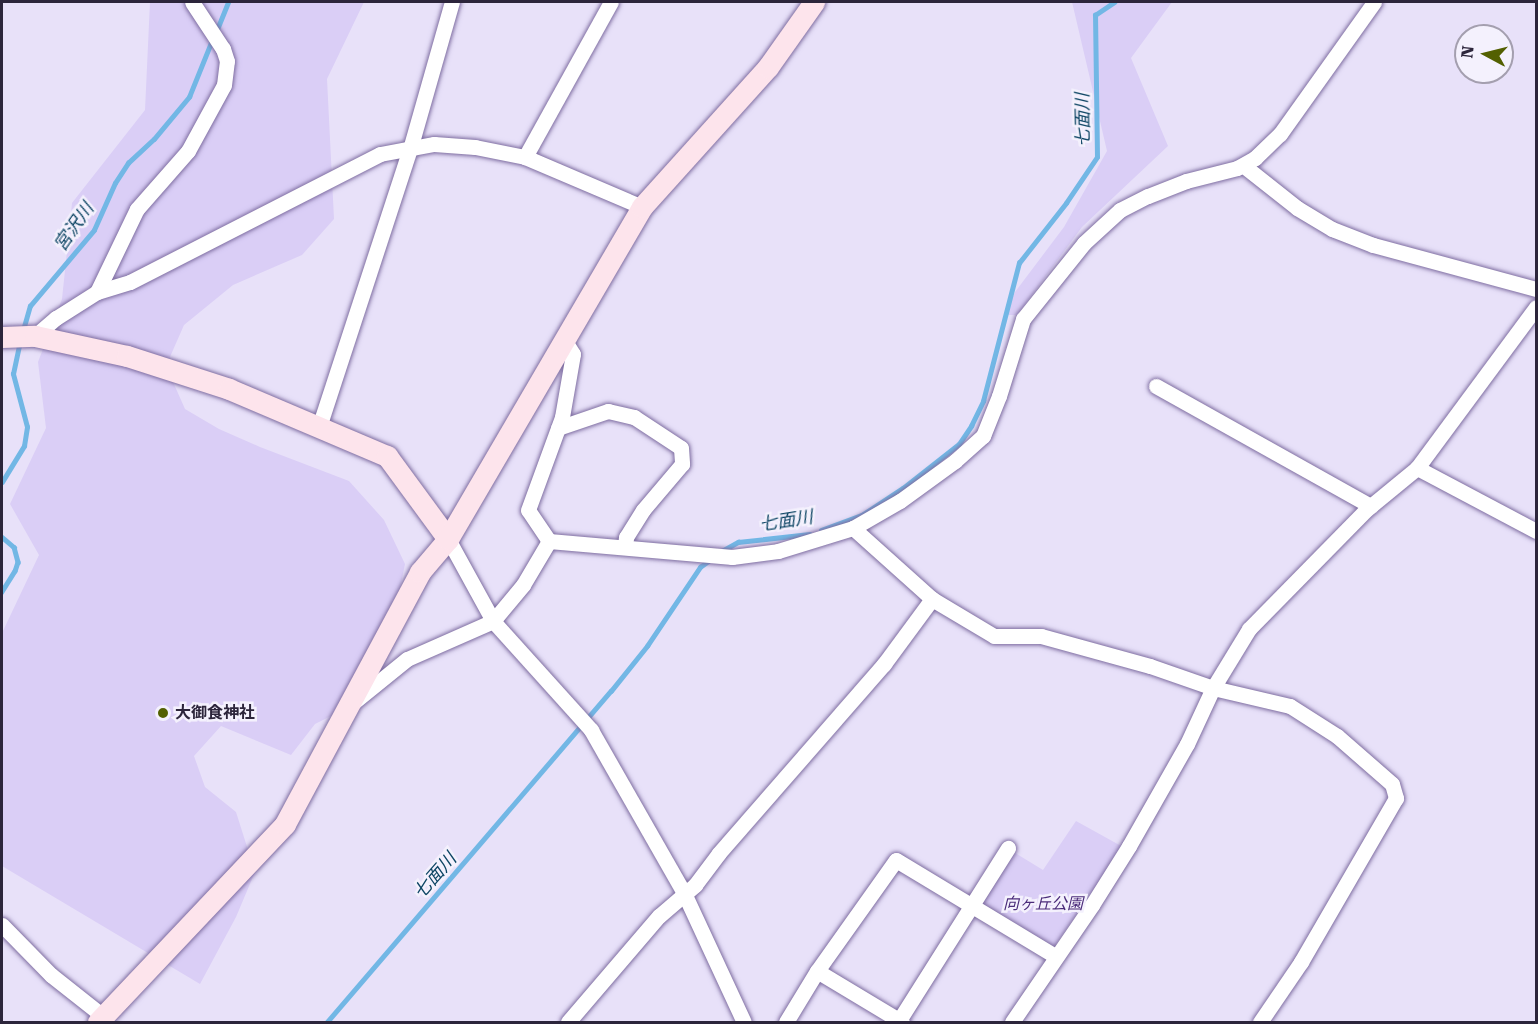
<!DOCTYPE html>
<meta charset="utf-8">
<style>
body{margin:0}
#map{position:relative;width:1538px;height:1024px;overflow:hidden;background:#e8e1f9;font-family:"Roboto Serif","Noto Sans JP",serif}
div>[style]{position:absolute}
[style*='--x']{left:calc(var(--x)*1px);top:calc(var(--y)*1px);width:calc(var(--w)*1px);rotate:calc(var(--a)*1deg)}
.green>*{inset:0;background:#dacef6}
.stream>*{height:4.5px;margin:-2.25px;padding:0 2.25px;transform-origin:2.25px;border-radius:2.25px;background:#72b7e5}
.roads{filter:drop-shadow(0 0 2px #7e6da1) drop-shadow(0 0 2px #7e6da1)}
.street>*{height:15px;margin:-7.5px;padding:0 7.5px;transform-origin:7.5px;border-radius:7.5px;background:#fff}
.secondary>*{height:21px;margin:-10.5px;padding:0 10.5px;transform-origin:10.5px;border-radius:10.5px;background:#fde4ec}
.dots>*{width:16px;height:16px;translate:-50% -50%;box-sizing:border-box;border:3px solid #f4f1fd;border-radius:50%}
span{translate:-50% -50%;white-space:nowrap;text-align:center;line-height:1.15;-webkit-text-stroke:5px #f4f1fd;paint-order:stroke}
.poi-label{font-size:16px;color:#2c253b;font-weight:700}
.left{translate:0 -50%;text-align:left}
.park-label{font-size:16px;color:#4b2c7a;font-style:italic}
.water-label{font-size:18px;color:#0d4564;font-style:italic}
.frame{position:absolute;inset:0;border:3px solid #2c253b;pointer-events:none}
.north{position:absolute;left:1454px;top:24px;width:60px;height:60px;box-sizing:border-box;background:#f4f1fd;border:2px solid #a49faf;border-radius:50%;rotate:277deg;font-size:16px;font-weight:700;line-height:24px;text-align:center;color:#2c253b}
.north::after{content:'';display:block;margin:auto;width:21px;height:27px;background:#536001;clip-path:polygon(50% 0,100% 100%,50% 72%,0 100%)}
</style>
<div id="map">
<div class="green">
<div style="clip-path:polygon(150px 2px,364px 2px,327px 79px,334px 219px,302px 255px,233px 285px,184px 325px,166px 366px,185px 409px,219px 429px,260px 447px,349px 481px,384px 520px,405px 564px,391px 633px,347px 708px,315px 724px,291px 755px,221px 726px,194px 756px,205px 787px,236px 812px,255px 872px,236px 917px,200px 984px,2px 866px,2px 633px,39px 555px,10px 504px,46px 428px,38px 362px,62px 299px,72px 203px,145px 110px)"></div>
<div style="clip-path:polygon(1072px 2px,1172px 2px,1131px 58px,1168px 146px,1082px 227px,1017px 315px,1005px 315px,1015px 292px,1064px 227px,1107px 151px)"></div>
<div style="clip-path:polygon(1076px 821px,1123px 847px,1053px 948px,980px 903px,1012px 851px,1043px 870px)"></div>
</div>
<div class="stream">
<div style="--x:216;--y:32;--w:32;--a:-68"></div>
<div style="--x:23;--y:330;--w:25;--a:-74"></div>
<div style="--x:30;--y:306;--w:99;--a:-49.9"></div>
<div style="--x:94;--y:230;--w:51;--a:-65.9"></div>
<div style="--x:115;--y:183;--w:24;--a:-57"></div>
<div style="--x:128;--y:163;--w:35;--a:-43"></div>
<div style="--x:154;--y:139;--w:55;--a:-50.2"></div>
<div style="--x:189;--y:97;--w:61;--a:-68"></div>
<div style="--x:2;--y:482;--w:42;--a:-58.6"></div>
<div style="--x:24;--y:446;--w:19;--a:-81"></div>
<div style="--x:27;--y:427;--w:55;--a:-104.8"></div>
<div style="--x:13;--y:374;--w:34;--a:-78"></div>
<div style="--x:821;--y:530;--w:44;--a:-20.1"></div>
<div style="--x:862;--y:515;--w:49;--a:-33.4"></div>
<div style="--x:903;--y:488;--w:71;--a:-38.2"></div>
<div style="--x:959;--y:444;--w:22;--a:-56"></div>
<div style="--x:971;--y:426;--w:28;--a:-64"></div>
<div style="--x:983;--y:401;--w:143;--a:-75.4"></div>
<div style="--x:1019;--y:263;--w:76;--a:-51.9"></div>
<div style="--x:1066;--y:203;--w:55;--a:-56"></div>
<div style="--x:1097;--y:157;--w:142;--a:-90.8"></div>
<div style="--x:1095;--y:15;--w:23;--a:-34"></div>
<div style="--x:2;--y:537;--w:16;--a:40"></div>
<div style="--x:14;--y:547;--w:16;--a:75"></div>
<div style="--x:18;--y:562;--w:9;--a:108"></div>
<div style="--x:15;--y:571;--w:25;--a:122"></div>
<div style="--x:720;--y:552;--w:21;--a:-29"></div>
<div style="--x:738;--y:542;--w:72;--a:-6.3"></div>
<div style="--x:327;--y:1022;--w:436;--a:-49.4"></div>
<div style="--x:611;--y:691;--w:58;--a:-51.3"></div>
<div style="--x:647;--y:646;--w:95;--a:-56.1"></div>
<div style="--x:700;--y:567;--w:14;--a:-36"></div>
</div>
<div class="roads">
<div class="street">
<div style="--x:525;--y:157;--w:177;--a:-61"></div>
<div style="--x:1244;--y:166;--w:68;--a:38.4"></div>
<div style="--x:1297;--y:208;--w:41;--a:31"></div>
<div style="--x:1332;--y:229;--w:44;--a:21.3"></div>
<div style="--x:1373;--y:245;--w:169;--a:15.1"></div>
<div style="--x:97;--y:292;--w:92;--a:-64.3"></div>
<div style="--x:137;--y:209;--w:77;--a:-48.7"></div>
<div style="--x:188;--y:151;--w:75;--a:-61.4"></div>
<div style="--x:224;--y:85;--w:24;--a:-83"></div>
<div style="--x:227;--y:61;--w:13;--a:-108"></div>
<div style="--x:223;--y:49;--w:56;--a:-123.4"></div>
<div style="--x:35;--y:336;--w:28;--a:-41"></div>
<div style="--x:56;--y:318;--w:49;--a:-32.4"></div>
<div style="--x:97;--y:292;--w:34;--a:-17"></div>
<div style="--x:130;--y:282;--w:281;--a:-27.1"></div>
<div style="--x:380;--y:154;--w:55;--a:-10.5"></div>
<div style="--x:434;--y:144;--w:41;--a:4.2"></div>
<div style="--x:475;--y:147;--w:51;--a:11.3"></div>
<div style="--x:525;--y:157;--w:127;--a:23.1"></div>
<div style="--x:1156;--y:386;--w:246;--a:29.2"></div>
<div style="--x:319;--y:427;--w:293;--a:-71.9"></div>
<div style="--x:410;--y:149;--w:153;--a:-74.1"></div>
<div style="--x:558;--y:428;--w:53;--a:-18.8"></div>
<div style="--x:608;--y:411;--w:27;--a:13"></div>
<div style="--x:634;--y:417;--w:56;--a:33.4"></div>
<div style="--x:681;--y:448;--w:16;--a:86"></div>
<div style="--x:682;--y:464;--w:60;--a:130.3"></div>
<div style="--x:643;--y:510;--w:32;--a:122"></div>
<div style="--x:626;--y:537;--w:10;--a:96"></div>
<div style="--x:1417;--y:468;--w:135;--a:27.9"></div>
<div style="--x:853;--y:528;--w:106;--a:41.9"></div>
<div style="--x:932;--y:599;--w:72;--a:30.8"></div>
<div style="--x:994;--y:636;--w:47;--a:0"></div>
<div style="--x:1041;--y:636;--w:113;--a:15.4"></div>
<div style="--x:1150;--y:666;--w:67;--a:19.2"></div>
<div style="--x:1213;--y:688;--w:79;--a:13.2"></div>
<div style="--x:1290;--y:706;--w:56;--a:32.6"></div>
<div style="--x:1337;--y:736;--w:73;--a:41.1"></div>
<div style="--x:1392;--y:784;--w:15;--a:74"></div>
<div style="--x:1396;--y:798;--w:190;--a:120.1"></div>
<div style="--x:1301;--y:962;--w:73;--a:124.3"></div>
<div style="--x:448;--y:539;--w:94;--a:61.2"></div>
<div style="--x:493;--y:621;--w:147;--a:48"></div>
<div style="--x:591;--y:730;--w:188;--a:60.3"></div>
<div style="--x:684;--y:893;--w:142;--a:65.1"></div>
<div style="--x:549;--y:541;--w:37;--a:-124"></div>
<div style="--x:528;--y:510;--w:99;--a:-69.9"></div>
<div style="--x:562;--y:417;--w:64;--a:-80.1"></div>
<div style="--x:573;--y:354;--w:15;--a:-122"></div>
<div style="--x:354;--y:702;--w:68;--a:-39.1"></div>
<div style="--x:407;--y:659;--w:94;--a:-23.8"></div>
<div style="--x:493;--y:621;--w:47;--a:-50.2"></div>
<div style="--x:523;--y:585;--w:51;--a:-59.4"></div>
<div style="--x:549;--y:541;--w:184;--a:5"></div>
<div style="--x:732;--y:557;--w:46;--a:-7.4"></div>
<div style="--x:778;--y:551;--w:78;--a:-17"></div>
<div style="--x:853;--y:528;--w:54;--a:-29.9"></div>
<div style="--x:900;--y:501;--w:68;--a:-36"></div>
<div style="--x:955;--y:461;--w:38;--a:-42"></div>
<div style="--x:983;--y:436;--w:43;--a:-68.2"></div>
<div style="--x:999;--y:396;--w:81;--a:-72.7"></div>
<div style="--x:1023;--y:319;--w:97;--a:-51.2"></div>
<div style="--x:1084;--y:243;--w:49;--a:-42.5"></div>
<div style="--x:1120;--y:210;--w:31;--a:-27"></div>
<div style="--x:1148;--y:196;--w:41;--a:-21.5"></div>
<div style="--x:1186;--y:181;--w:53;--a:-14.3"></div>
<div style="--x:1237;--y:168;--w:21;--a:-29"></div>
<div style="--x:1255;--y:158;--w:35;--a:-44"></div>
<div style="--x:1280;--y:134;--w:162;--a:-54.5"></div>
<div style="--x:2;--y:925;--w:70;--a:45.6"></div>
<div style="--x:51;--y:975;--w:68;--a:38.4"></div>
<div style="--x:817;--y:971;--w:99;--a:31"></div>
<div style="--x:568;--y:1022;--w:140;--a:-49.4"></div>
<div style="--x:659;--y:916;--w:48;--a:-40.7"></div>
<div style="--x:695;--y:885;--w:40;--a:-53"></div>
<div style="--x:719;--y:853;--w:251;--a:-48.9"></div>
<div style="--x:884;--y:664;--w:81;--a:-53.6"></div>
<div style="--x:786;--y:1022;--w:60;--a:-58.7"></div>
<div style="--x:817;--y:971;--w:136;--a:-54.6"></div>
<div style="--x:896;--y:860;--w:186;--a:31.1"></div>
<div style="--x:898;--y:1022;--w:206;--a:-57.7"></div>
<div style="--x:1012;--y:1022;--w:142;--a:-55.6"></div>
<div style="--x:1092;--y:905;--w:70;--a:-57.9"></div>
<div style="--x:1129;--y:846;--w:117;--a:-60.4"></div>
<div style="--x:1187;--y:744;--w:62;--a:-65.1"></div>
<div style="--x:1213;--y:688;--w:69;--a:-58.6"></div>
<div style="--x:1249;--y:629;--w:168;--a:-45.5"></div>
<div style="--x:1367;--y:509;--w:65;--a:-39.4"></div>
<div style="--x:1417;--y:468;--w:200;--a:-53.5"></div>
</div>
<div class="secondary">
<div style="--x:2;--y:337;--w:33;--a:-2"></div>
<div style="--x:35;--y:336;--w:94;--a:12.3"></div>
<div style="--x:127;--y:356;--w:107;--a:17.9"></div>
<div style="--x:229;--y:389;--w:172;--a:23"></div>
<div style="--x:387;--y:456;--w:103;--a:53.7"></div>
<div style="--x:98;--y:1022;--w:272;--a:-46.6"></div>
<div style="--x:285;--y:824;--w:286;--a:-61.8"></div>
<div style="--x:420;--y:572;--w:43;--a:-49.7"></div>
<div style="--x:448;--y:539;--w:385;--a:-59.7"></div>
<div style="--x:642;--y:207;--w:188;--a:-48"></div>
<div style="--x:768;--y:67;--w:80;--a:-54.7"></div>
</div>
</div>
<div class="dots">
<div style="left:163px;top:713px;background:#536001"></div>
</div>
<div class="poi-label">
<span class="left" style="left:175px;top:713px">大御食神社</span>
</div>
<div class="park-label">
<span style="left:1043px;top:904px">向ヶ丘公園</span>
</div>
<div class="water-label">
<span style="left:1083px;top:120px;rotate:-91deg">七面川</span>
<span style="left:74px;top:227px;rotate:-55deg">宮沢川</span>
<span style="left:786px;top:521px;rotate:-9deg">七面川</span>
<span style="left:435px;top:876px;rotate:-49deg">七面川</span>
</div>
<div class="frame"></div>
<div class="north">N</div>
</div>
